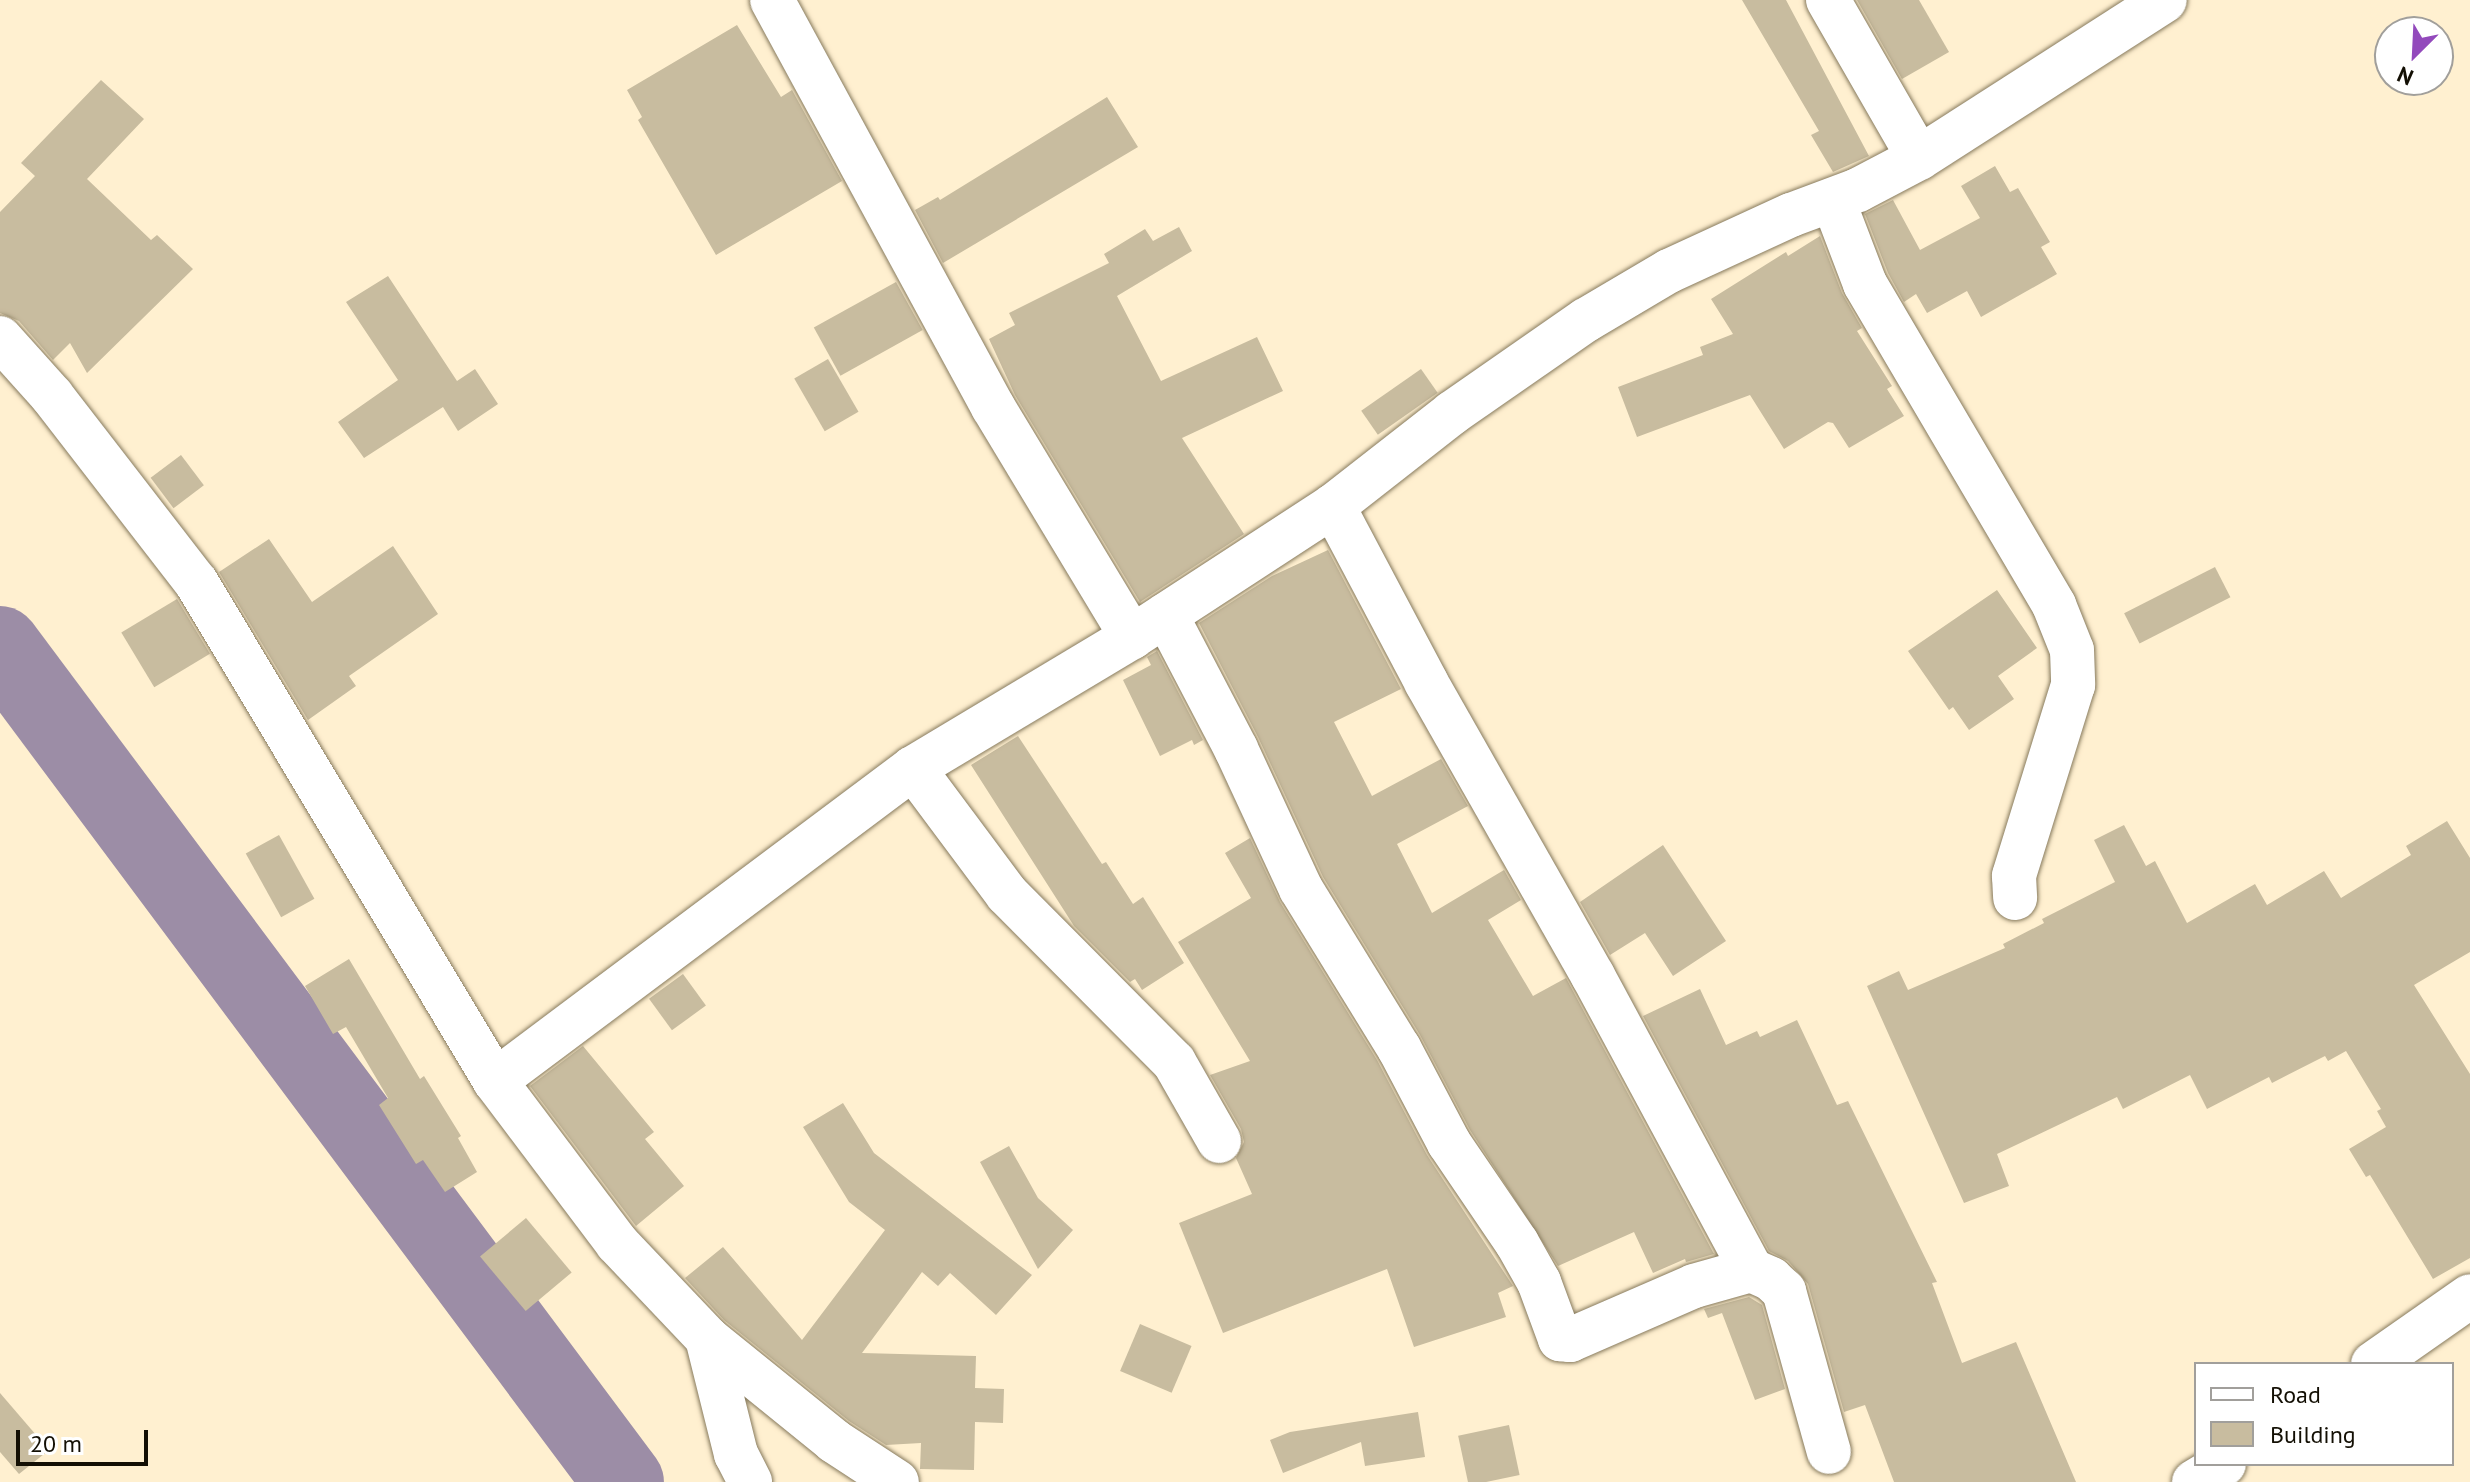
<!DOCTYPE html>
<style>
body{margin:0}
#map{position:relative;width:2470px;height:1482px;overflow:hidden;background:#fff0d0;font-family:"PT Sans",sans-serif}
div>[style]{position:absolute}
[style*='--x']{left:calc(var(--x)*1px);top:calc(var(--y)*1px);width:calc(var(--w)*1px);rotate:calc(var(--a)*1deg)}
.river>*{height:80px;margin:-40px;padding:0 40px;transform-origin:40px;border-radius:40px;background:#9c8da6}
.building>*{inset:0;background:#c8bc9f;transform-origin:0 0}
.roads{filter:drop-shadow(0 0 2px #877a5d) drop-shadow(0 0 2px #877a5d)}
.minor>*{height:44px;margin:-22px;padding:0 22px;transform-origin:22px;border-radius:22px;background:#fff}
span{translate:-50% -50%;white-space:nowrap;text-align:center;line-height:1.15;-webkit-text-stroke:7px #fff;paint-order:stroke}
.legend{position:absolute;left:2194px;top:1362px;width:260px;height:104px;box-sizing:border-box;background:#fff;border:2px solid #a19f9b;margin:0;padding:10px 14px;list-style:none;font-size:24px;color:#130f04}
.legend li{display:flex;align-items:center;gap:16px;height:40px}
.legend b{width:40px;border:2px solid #a19f9b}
.north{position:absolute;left:2374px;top:16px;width:80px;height:80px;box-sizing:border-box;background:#fff;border:2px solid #a19f9b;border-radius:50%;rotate:204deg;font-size:22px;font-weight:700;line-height:32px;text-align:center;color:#130f04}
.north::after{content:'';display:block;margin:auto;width:28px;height:36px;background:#934abc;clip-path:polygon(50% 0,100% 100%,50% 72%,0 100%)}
.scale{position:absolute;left:16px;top:1430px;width:132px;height:36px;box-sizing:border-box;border:4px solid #130f04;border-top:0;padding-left:10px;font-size:24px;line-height:28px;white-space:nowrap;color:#130f04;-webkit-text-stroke:6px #fff;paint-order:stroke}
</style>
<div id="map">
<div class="river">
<div style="--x:0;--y:646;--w:1043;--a:53.26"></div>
</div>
<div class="building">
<div style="clip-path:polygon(1742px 0,1786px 0,1869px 156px,1833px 172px,1811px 135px,1819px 131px)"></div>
<div style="clip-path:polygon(1857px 0,1919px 0,1949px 52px,1902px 79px)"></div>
<div style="clip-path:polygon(737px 25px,781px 97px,792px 90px,842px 181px,716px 255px,638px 120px,642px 117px,627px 90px)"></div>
<div style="clip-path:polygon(101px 80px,144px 119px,87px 179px,151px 240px,157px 235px,193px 269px,87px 373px,70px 343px,53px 360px,19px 321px,0 313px,0 212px,35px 176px,21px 163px)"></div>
<div style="clip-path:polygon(1107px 97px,1138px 147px,943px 263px,915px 210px,938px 197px,940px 200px)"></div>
<div style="clip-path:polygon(1995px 166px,2010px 192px,2018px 188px,2050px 242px,2041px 247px,2057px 274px,1981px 317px,1967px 291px,1927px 313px,1916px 294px,1904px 302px,1888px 273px,1865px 214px,1893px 200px,1920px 250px,1980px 218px,1961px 186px)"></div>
<div style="clip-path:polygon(1179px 227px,1192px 251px,1117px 296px,1161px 381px,1257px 337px,1283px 391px,1182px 438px,1244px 534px,1140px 602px,1015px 395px,989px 339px,1015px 325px,1009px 313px,1109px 263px,1104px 254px,1145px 229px,1153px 241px)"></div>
<div style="clip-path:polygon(1820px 236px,1842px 293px,1862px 328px,1857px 331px,1892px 386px,1887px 389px,1904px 416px,1849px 448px,1833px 423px,1828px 422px,1784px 449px,1750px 395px,1637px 437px,1618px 387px,1703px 355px,1700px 347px,1733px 334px,1711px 299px,1786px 252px,1788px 256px)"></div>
<div style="clip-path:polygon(388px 276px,457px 381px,475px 369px,498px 404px,458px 431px,443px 407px,364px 458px,338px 422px,398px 380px,346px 302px)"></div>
<div style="left:896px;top:282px;width:55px;height:94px;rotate:61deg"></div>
<div style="left:828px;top:359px;width:61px;height:39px;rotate:60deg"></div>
<div style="left:1421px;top:369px;width:29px;height:73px;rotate:55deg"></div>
<div style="left:181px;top:455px;width:38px;height:38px;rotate:53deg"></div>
<div style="clip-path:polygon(269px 539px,312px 602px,393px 546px,438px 614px,349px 676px,356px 686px,308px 720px,219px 572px)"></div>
<div style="clip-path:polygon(1328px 550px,1401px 689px,1334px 722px,1372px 796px,1441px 759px,1468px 806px,1397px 844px,1432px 913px,1504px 870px,1521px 900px,1488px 920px,1533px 996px,1566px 978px,1714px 1254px,1686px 1262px,1685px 1259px,1653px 1273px,1634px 1232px,1558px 1266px,1470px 1130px,1420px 1035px,1323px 877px,1258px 737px,1199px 623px,1272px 576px)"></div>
<div style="left:2215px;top:567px;width:34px;height:102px;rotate:63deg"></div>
<div style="clip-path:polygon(1997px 590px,2037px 648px,1998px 676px,2014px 699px,1969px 730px,1953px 707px,1949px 710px,1908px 651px)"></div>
<div style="left:177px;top:599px;width:64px;height:65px;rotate:59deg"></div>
<div style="clip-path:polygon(1157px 651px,1203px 740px,1194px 745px,1192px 740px,1160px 756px,1123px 680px,1151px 665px,1147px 657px)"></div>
<div style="clip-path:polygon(1018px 736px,1102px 864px,1106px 862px,1133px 904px,1143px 897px,1184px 963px,1142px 990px,1135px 979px,1130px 982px,1074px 926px,971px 765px)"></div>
<div style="clip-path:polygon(2447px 821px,2470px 858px,2470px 952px,2414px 985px,2470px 1074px,2470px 1258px,2433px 1279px,2370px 1175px,2366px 1177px,2349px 1149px,2386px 1127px,2377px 1111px,2381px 1109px,2346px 1051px,2328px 1061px,2325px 1056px,2272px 1083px,2269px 1077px,2207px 1109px,2190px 1075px,2123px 1109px,2117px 1097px,1997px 1154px,2009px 1186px,1964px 1203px,1867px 986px,1899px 971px,1908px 990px,2005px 948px,2003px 944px,2044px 923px,2042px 919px,2115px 882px,2094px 840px,2124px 825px,2146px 866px,2155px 861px,2187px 923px,2255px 884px,2267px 905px,2324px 871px,2341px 898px,2411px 855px,2406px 846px)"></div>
<div style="left:279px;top:835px;width:73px;height:38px;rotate:61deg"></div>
<div style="clip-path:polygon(1250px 838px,1280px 902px,1377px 1060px,1427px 1155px,1513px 1286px,1498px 1293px,1506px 1317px,1414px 1347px,1387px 1269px,1223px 1333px,1179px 1223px,1252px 1194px,1236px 1158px,1244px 1142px,1241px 1129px,1210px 1075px,1250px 1061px,1178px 942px,1251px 898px,1225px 853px)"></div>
<div style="clip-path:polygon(1663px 845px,1726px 941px,1673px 976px,1645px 933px,1610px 955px,1580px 902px)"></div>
<div style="clip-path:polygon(349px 959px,420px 1079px,424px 1076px,461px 1136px,458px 1138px,477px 1172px,445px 1192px,423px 1160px,416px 1164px,379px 1105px,388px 1098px,346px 1027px,333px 1034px,305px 986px)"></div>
<div style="left:683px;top:974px;width:39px;height:42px;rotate:54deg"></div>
<div style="clip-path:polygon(1700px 989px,1726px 1045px,1757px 1031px,1760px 1037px,1797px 1020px,1837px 1105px,1848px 1101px,1937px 1282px,1932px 1283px,1962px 1363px,2016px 1342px,2076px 1482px,1894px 1482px,1865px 1405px,1844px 1412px,1808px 1284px,1788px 1261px,1769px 1251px,1643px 1016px)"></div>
<div style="clip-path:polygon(583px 1046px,654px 1132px,645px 1139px,684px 1186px,636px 1226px,530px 1086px)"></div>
<div style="clip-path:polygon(843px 1103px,874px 1153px,1032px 1275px,996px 1315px,950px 1273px,938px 1286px,922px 1272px,862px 1353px,976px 1356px,975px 1388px,1004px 1389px,1003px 1423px,975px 1422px,974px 1470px,920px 1469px,921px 1443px,886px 1445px,849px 1421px,724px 1320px,685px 1278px,723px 1247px,802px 1340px,885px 1230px,849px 1202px,803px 1127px)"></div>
<div style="clip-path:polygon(1009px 1146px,1038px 1198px,1073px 1230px,1038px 1269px,980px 1162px)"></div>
<div style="left:526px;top:1218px;width:71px;height:60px;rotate:50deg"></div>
<div style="clip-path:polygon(1749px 1297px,1762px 1305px,1785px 1389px,1755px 1400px,1722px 1313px,1708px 1318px,1704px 1309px)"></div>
<div style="left:1140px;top:1324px;width:56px;height:51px;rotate:23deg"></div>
<div style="clip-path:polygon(0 1393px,49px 1450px,19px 1474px,0 1452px)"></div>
<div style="clip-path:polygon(1418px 1412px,1425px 1457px,1365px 1466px,1361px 1442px,1283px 1473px,1270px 1440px,1290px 1432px)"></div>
<div style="left:1509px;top:1425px;width:51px;height:52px;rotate:78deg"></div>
</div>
<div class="roads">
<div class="minor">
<div style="--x:772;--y:0;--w:463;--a:61.5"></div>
<div style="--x:993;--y:407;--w:269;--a:58.9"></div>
<div style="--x:1828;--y:0;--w:182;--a:60.1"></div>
<div style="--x:1833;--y:200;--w:90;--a:69.1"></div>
<div style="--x:1865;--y:284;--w:373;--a:59.5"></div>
<div style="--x:2054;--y:605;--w:48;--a:68.2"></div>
<div style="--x:2072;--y:650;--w:35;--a:88"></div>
<div style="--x:2073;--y:685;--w:200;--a:107.2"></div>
<div style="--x:2014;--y:876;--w:22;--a:87"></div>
<div style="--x:0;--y:338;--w:78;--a:48.1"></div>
<div style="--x:52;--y:396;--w:235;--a:52.3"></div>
<div style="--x:196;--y:582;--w:582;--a:59.07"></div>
<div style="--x:495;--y:1081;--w:203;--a:53"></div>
<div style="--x:617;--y:1243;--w:131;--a:46.5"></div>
<div style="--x:707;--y:1338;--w:164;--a:39"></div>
<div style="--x:834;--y:1441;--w:75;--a:33.1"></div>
<div style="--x:1333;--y:506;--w:199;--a:62.1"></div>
<div style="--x:1426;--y:682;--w:338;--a:60.4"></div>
<div style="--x:1593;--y:976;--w:334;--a:61.7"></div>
<div style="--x:1166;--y:615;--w:151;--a:62.4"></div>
<div style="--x:1236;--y:749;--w:154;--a:65.1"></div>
<div style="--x:1301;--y:889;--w:187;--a:58.4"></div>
<div style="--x:1399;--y:1048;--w:107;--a:62.2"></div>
<div style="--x:1449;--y:1143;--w:121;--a:55.8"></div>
<div style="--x:1517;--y:1243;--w:45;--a:60.6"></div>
<div style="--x:1539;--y:1282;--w:61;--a:69.8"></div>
<div style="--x:1560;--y:1339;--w:10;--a:6"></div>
<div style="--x:1570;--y:1340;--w:135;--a:-23.5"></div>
<div style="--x:1694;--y:1286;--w:59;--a:-15.7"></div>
<div style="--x:1751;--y:1270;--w:22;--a:24"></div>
<div style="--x:1771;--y:1279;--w:18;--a:43"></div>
<div style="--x:1784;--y:1291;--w:167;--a:74.4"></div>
<div style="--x:913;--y:768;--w:157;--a:53.3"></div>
<div style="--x:1007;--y:894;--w:237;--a:45.2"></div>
<div style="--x:1174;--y:1062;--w:91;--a:60.3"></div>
<div style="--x:495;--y:1081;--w:522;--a:-36.83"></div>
<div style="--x:913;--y:768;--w:255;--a:-30.9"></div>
<div style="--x:1132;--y:637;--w:240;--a:-33.1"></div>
<div style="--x:1333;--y:506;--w:151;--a:-38"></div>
<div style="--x:1452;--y:413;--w:163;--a:-34.8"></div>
<div style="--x:1586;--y:320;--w:96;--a:-30.6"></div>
<div style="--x:1669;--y:271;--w:134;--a:-24.7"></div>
<div style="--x:1791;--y:215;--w:72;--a:-20.5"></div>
<div style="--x:1858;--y:190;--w:69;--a:-27.7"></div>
<div style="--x:1919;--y:158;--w:292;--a:-32.7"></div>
<div style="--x:707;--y:1338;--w:120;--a:76"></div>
<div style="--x:736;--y:1454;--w:31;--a:63"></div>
<div style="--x:2373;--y:1364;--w:118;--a:-35"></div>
<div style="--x:2194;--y:1482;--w:35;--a:-31"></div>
</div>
</div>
<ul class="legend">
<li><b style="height:10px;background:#fff"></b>Road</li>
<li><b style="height:22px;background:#c8bc9f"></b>Building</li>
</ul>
<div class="north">N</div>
<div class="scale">20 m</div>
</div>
